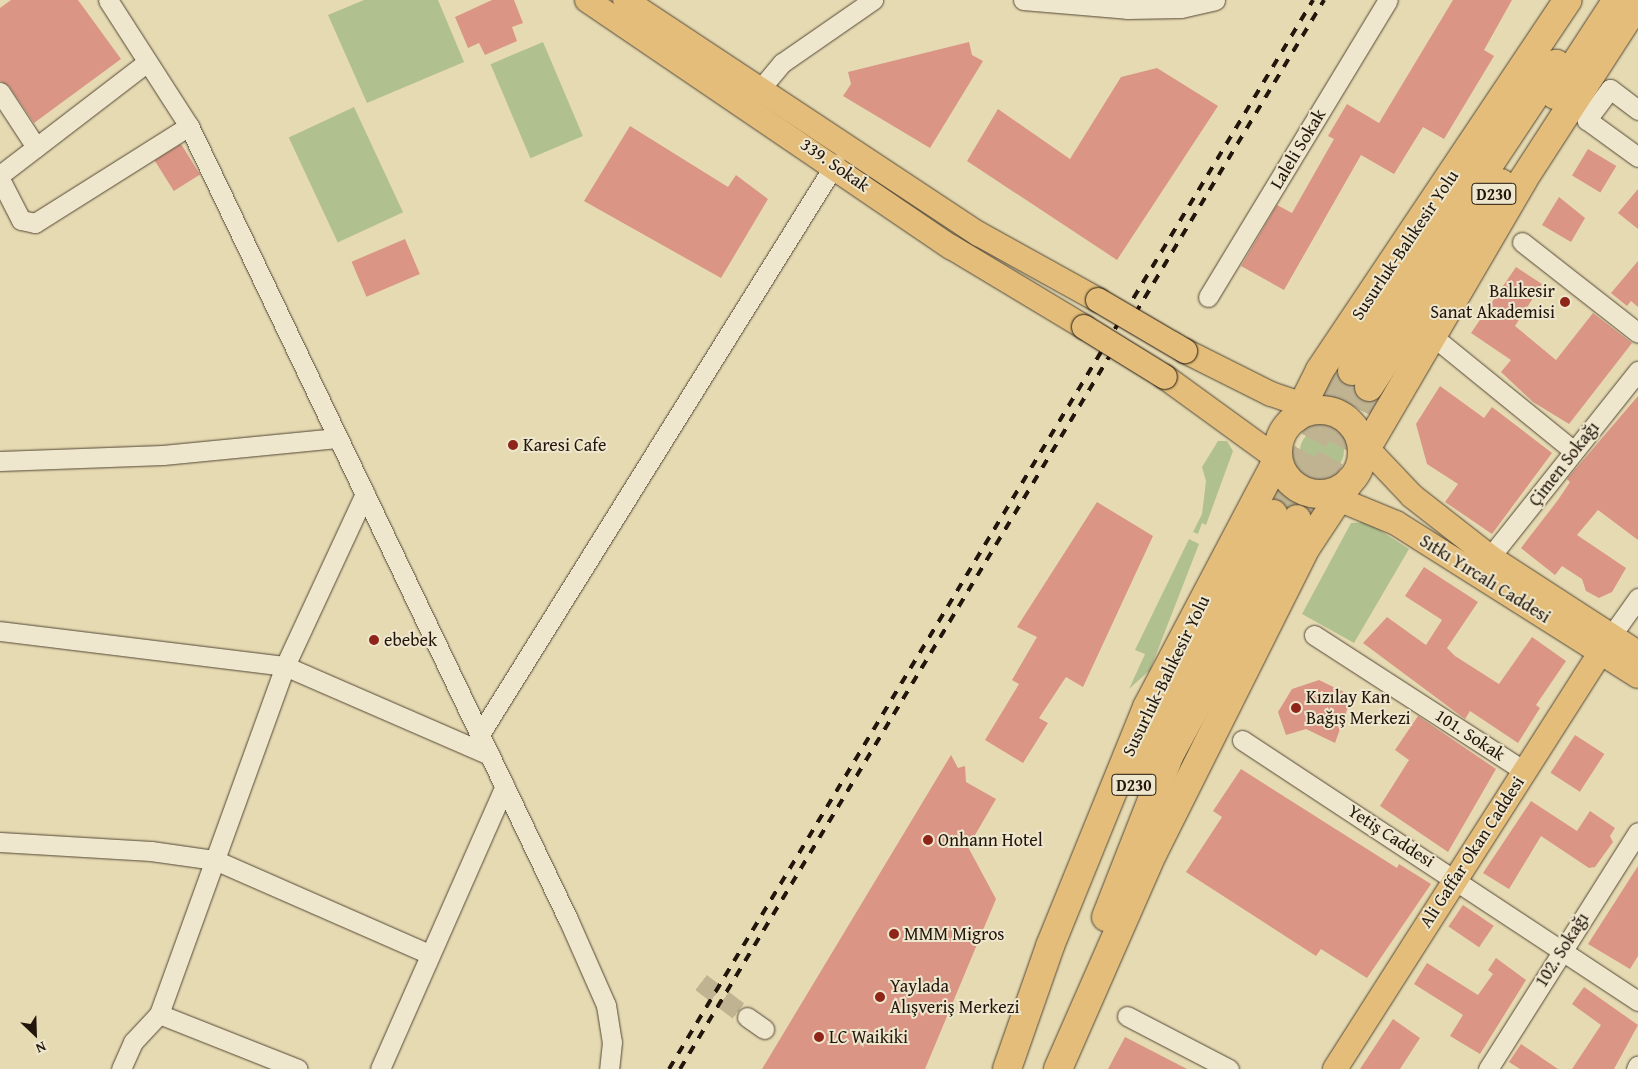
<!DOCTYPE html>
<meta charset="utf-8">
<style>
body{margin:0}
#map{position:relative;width:1638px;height:1069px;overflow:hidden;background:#e6dab2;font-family:"Gentium Book Plus",serif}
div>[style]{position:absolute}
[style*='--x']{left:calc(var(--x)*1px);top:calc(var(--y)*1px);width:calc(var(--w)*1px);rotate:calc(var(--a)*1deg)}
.green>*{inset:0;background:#b1c08f;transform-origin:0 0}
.round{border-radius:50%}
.building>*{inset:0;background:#da9585;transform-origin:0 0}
.minor-tunnel>*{height:19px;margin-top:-9.5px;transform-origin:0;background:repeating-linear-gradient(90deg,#bfb391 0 19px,transparent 0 28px)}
.highway-tunnel>*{height:28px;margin-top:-14px;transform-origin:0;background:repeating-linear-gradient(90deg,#bfb391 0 28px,transparent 0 42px)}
.roads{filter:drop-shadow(0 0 1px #534736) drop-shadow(0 0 1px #534736)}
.minor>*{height:19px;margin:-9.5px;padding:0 9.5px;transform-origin:9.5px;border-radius:9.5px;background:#efe7cd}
.major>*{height:24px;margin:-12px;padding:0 12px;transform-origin:12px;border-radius:12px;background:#e3bd79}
.highway>*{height:28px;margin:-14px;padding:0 14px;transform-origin:14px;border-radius:14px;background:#e3bd79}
.highway>.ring{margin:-14px;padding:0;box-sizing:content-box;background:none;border:28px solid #e3bd79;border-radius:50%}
.rail>*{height:4px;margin-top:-2px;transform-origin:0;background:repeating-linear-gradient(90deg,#22160c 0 9px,transparent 0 18px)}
.bridges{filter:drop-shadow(0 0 1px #22160c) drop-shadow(0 0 1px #22160c)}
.major-bridge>*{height:24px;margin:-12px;padding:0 12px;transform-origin:12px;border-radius:12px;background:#e3bd79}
.dots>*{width:14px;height:14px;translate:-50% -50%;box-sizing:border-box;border:2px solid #efe7cd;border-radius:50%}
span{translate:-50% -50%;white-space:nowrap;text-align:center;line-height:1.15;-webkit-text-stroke:4px #efe7cd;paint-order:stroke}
.shield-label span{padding:1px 4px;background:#efe7cd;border:1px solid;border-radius:4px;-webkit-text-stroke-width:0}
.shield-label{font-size:16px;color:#22160c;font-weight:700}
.street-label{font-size:18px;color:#22160c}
.poi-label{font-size:18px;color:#22160c}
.right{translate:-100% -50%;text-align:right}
.left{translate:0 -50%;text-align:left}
.north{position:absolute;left:10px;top:1009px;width:50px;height:50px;-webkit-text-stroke:4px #efe7cd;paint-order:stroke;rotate:156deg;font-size:14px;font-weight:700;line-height:20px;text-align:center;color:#22160c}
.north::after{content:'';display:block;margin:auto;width:18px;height:22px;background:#22160c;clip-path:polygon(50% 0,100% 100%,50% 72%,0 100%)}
</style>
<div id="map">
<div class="green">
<div style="clip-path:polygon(364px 0,438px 0,464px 62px,367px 103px,328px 15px)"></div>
<div style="left:543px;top:42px;width:102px;height:57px;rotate:67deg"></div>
<div style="left:354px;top:107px;width:116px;height:72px;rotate:65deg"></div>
<div class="round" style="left:1300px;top:429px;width:44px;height:44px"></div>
<div style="clip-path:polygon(1218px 441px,1227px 441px,1233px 451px,1206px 525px,1202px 523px,1198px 534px,1193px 532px,1202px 514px,1206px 481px,1202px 467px)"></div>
<div style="clip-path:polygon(1367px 522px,1409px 549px,1354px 643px,1302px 614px,1351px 523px)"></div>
<div style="clip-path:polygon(1189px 539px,1199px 544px,1150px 670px,1129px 689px,1145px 654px,1135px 650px)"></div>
</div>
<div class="building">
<div style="clip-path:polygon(11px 0,78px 0,121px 59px,34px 123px,9px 86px,0 81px,0 8px)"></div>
<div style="clip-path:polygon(492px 0,514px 0,523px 23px,512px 27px,517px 41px,485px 55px,479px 43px,468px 48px,455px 17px)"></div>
<div style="clip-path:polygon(1453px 0,1512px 0,1484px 50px,1494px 56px,1444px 139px,1423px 127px,1394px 174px,1361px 155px,1284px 290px,1241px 266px,1277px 205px,1292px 213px,1334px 139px,1328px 136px,1347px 104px,1379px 123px)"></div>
<div style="clip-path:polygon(969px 42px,972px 55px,983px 61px,930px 148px,843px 96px,851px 84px,848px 72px)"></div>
<div style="clip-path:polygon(1157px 68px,1218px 106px,1117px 260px,967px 161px,998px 109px,1070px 159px,1121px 77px)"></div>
<div style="clip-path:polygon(630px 126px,728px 187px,736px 175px,768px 199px,721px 278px,584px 201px)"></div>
<div style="left:181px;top:144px;width:36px;height:31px;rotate:58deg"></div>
<div style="left:1588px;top:149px;width:33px;height:31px;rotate:31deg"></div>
<div style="clip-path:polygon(1638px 189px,1638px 229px,1618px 213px)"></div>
<div style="clip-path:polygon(1559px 197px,1585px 218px,1571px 242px,1542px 225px)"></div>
<div style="left:405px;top:239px;width:38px;height:58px;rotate:67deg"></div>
<div style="clip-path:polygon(1638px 261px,1638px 307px,1631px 301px,1627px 306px,1611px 293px)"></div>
<div style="clip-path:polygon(1516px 267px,1542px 284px,1515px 326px,1556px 360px,1593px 313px,1632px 343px,1569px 424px,1533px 402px,1501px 372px,1511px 360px,1471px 333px)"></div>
<div style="clip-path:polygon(1440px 386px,1484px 418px,1492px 407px,1552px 453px,1492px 534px,1445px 502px,1458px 484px,1427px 464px,1416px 424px)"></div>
<div style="clip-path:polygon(1638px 396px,1638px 540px,1598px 510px,1577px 535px,1626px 568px,1612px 592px,1599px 598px,1586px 591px,1582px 579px,1562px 566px,1555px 575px,1521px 548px,1558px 500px,1570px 482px,1567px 479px)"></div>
<div style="clip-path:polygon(1097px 502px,1153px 536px,1083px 687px,1066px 677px,1039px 718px,1048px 723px,1023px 763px,985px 740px,1019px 684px,1012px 680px,1037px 637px,1017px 627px)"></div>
<div style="clip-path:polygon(1424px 567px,1478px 602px,1447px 648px,1455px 656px,1499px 684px,1532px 637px,1566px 661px,1536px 705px,1540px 708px,1518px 743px,1470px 711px,1465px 719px,1363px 643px,1387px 617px,1426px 645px,1442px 620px,1405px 596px)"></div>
<div style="clip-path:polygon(1319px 680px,1352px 696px,1335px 743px,1306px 729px,1286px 735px,1278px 712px,1292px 689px)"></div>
<div style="clip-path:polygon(1418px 716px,1496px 769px,1448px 852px,1380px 806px,1409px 760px,1395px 750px)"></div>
<div style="left:1575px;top:735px;width:35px;height:45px;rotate:33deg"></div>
<div style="clip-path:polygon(951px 755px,958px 768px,965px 766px,966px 782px,996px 799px,968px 847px,996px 899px,925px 1069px,762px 1069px)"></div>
<div style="clip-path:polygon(1241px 769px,1397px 868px,1399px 864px,1431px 884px,1367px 978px,1321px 949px,1316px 956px,1186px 872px,1222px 817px,1213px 811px)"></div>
<div style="clip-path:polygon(1531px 801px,1577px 831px,1590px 811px,1615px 828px,1610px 836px,1613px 842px,1595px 867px,1589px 868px,1541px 836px,1509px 889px,1483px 873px)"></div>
<div style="clip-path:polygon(1638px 866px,1638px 956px,1630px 969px,1588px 944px)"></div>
<div style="left:1463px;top:905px;width:37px;height:26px;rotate:34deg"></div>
<div style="clip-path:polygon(1496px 958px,1526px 980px,1480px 1054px,1450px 1036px,1463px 1015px,1414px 984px,1427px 963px,1478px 995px,1493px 974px,1488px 970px)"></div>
<div style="clip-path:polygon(1584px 987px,1638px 1025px,1614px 1069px,1572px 1069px,1601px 1025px,1572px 1004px)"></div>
<div style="clip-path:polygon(1393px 1019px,1420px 1038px,1400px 1069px,1360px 1069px)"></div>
<div style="clip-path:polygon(1125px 1037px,1187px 1069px,1108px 1069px)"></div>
<div style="clip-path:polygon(1521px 1044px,1558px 1069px,1520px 1069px,1509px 1062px)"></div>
</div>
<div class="minor-tunnel">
<div style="--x:701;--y:982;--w:58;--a:37.3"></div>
</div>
<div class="highway-tunnel">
<div style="--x:1273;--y:514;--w:163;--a:-61.1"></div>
<div style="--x:1297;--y:519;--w:150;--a:-61.4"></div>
</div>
<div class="roads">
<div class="minor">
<div style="--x:108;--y:0;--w:150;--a:57.3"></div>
<div style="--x:189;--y:126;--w:879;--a:64.46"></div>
<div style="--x:568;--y:919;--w:94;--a:66.2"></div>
<div style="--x:606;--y:1005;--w:37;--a:81"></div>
<div style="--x:612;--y:1042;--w:27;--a:96"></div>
<div style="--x:1023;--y:0;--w:104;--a:4.9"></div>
<div style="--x:1127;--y:9;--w:54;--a:-1.1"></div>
<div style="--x:1181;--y:8;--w:35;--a:-13"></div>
<div style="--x:761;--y:88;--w:33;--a:-50"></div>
<div style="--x:782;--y:63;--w:111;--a:-34.7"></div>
<div style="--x:0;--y:92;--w:66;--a:56.8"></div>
<div style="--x:1638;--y:110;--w:35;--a:-143"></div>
<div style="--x:1610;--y:89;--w:39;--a:127"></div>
<div style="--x:1587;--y:120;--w:63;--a:36"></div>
<div style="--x:0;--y:175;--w:184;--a:-37.5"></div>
<div style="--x:0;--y:179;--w:46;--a:62.9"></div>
<div style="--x:21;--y:220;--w:14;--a:12"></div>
<div style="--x:35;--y:223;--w:182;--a:-32.2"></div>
<div style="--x:1522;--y:242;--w:147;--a:38.1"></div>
<div style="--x:1208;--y:297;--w:347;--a:-58.8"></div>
<div style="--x:1441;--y:343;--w:171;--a:39.1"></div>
<div style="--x:0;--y:461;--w:163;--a:-2.1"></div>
<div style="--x:163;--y:455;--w:175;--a:-5.6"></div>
<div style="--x:1490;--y:557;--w:238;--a:-51.5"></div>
<div style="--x:0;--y:631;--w:287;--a:7"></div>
<div style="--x:285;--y:666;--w:223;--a:23.5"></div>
<div style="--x:1314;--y:635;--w:250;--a:32.9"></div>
<div style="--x:1611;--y:636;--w:47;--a:-54.6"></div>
<div style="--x:480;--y:734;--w:672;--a:-58.09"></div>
<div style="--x:1242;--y:740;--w:474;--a:33.4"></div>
<div style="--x:0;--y:842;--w:151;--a:3.4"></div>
<div style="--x:151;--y:851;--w:65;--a:8"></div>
<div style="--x:215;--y:860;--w:234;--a:23.7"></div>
<div style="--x:159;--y:1014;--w:149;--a:21.6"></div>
<div style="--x:1127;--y:1016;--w:115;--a:27.5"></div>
<div style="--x:747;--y:1017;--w:21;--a:35"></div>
<div style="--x:121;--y:1069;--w:30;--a:-66"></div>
<div style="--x:133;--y:1042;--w:38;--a:-47"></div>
<div style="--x:159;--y:1014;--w:370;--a:-70.1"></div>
<div style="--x:285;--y:666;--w:190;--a:-65.1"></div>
<div style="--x:380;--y:1069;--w:309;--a:-66.2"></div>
<div style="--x:1488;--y:1069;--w:280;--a:-57.7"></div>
<div style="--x:1636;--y:1069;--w:4;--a:-63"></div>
</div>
<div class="major">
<div style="--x:587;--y:0;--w:440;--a:34.2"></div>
<div style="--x:951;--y:247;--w:155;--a:31"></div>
<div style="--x:625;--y:0;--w:424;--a:33.5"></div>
<div style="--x:979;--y:234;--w:136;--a:29"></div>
<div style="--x:1185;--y:351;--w:96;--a:26.6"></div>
<div style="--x:1271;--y:394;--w:50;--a:18.8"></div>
<div style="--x:1165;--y:377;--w:140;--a:36"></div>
<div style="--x:1361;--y:442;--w:74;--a:46.6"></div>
<div style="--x:1412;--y:496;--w:99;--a:38"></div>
<div style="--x:1490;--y:557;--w:176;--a:33"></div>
<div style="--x:1326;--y:494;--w:76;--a:22.5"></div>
<div style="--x:1396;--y:523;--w:286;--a:32.3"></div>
<div style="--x:1335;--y:1069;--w:513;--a:-57.49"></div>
</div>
<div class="highway">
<div style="--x:1555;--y:95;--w:113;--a:-56.9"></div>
<div style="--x:1352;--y:371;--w:369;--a:-56.4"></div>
<div style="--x:1369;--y:387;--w:243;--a:-57.1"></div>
<div class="ring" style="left:1278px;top:410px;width:56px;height:56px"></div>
<div style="--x:1296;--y:418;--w:54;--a:-63.4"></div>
<div style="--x:1320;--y:370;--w:445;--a:-56.2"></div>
<div style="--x:1362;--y:456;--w:320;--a:-59.7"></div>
<div style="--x:1523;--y:180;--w:212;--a:-57.1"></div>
<div style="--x:1137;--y:780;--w:299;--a:-62.9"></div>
<div style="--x:1106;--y:917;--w:175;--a:-68.6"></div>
<div style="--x:1170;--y:754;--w:267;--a:-61.6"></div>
<div style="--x:1007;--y:1069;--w:130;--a:-70.7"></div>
<div style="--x:1050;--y:946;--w:258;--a:-67.9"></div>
<div style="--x:1147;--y:707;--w:280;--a:-62.2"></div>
<div style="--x:1058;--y:1069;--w:236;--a:-66.3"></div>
<div style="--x:1153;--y:853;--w:343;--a:-63.4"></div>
<div style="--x:1307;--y:546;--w:78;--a:-56.5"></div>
</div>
</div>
<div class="rail">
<div style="--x:669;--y:1069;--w:1248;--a:-58.93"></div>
<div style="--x:680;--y:1069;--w:1248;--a:-58.93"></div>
</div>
<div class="bridges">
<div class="major-bridge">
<div style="--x:1098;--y:300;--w:101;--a:30.4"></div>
<div style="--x:1084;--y:327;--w:95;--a:31.7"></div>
</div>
</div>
<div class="dots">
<div style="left:1565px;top:302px;background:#8f2418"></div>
<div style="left:513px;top:445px;background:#8f2418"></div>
<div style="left:374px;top:640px;background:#8f2418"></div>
<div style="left:1296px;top:708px;background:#8f2418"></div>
<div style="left:928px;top:840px;background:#8f2418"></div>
<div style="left:894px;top:934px;background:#8f2418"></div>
<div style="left:880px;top:997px;background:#8f2418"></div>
<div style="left:819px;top:1037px;background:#8f2418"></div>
</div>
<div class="shield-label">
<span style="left:1494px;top:194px">D230</span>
<span style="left:1134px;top:785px">D230</span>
</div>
<div class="street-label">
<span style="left:1298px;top:149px;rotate:-59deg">Laleli Sokak</span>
<span style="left:835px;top:165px;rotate:35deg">339. Sokak</span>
<span style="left:1405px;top:245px;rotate:-56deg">Susurluk-Balıkesir Yolu</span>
<span style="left:1564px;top:464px;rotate:-52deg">Çimen Sokağı</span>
<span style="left:1485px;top:579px;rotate:32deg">Sıtkı Yırcalı Caddesi</span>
<span style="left:1166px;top:676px;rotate:-64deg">Susurluk-Balıkesir Yolu</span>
<span style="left:1470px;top:735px;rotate:33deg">101. Sokak</span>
<span style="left:1391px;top:836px;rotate:33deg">Yetiş Caddesi</span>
<span style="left:1472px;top:852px;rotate:-57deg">Ali Gaffar Okan Caddesi</span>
<span style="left:1562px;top:950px;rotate:-58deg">102. Sokağı</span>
</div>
<div class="poi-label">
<span class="right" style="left:1555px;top:302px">Balıkesir<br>Sanat Akademisi</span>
<span class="left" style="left:523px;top:445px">Karesi Cafe</span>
<span class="left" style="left:384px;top:640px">ebebek</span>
<span class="left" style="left:1306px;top:708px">Kızılay Kan<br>Bağış Merkezi</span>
<span class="left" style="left:938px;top:840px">Onhann Hotel</span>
<span class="left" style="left:904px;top:934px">MMM Migros</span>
<span class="left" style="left:890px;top:997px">Yaylada<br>Alışveriş Merkezi</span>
<span class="left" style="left:829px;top:1037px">LC Waikiki</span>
</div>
<div class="north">N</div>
</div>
